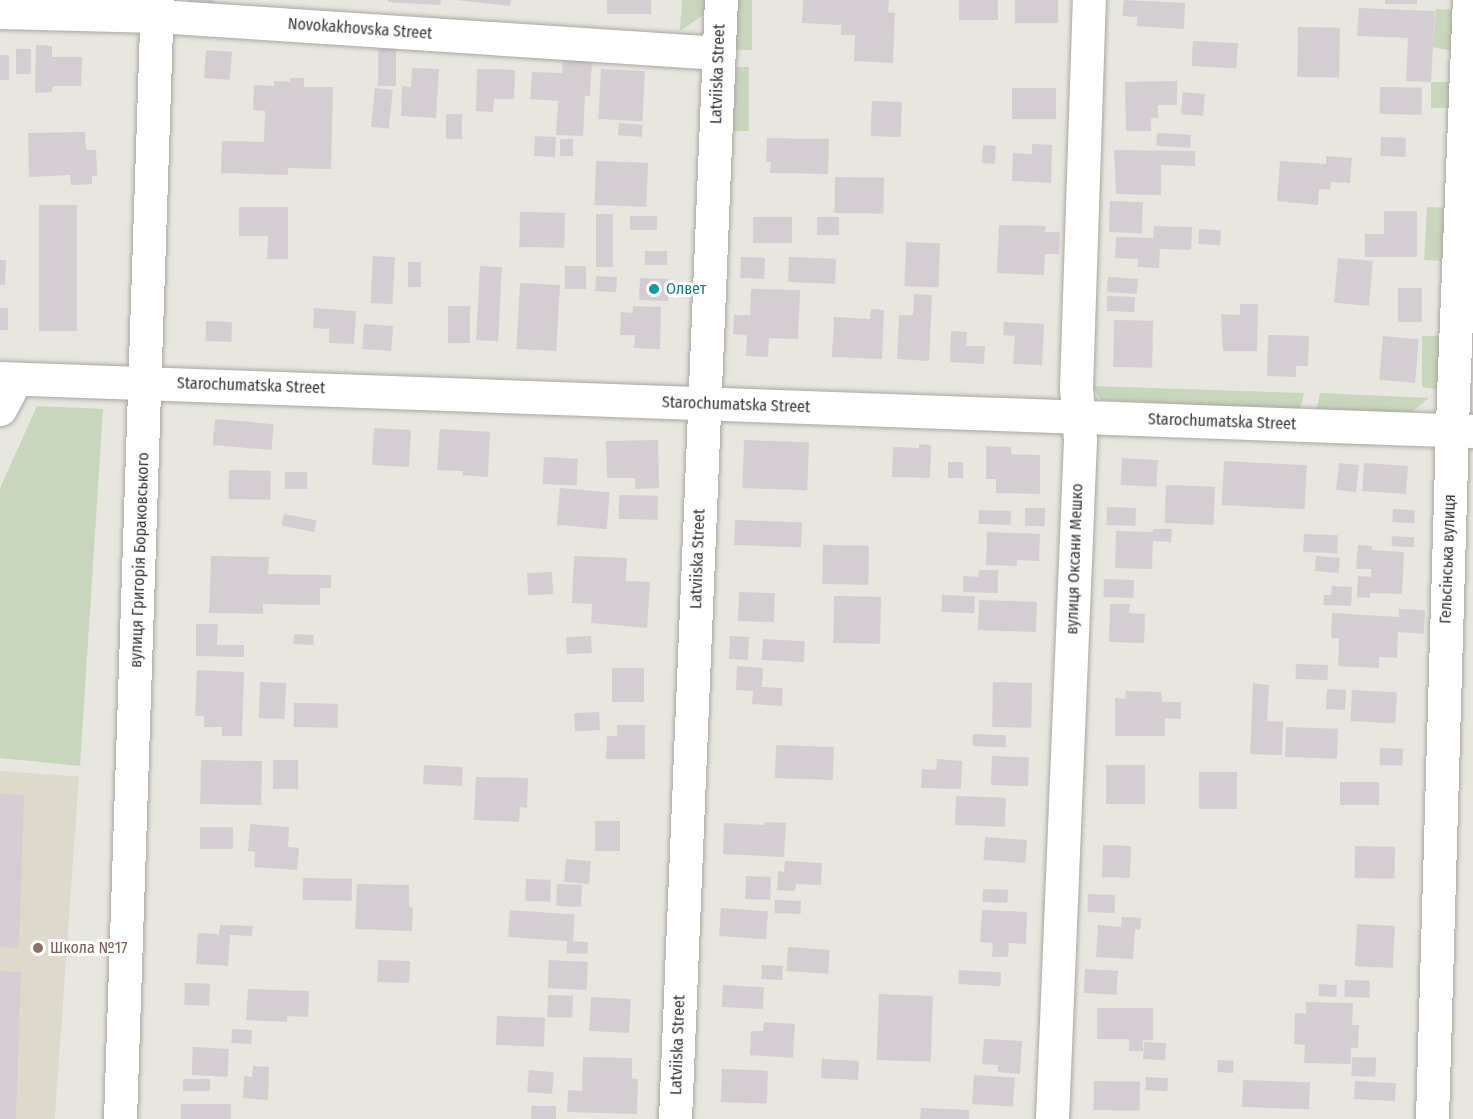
<!DOCTYPE html>
<meta charset="utf-8">
<style>
body{margin:0}
#map{position:relative;width:1473px;height:1119px;overflow:hidden;background:#e7e6df;font-family:"Fira Sans Condensed",sans-serif}
div>[style]{position:absolute}
[style*='--x']{left:calc(var(--x)*1px);top:calc(var(--y)*1px);width:calc(var(--w)*1px);rotate:calc(var(--a)*1deg)}
.built>*{inset:0;background:#dddacc;transform-origin:0 0}
.green>*{inset:0;background:#c8d6bc;transform-origin:0 0}
.building>*{inset:0;background:#d4ced3;transform-origin:0 0}
.roads{filter:drop-shadow(0 0 2px #a9a7a0) drop-shadow(0 0 2px #a9a7a0)}
.minor>*{height:33px;margin:-16.5px;padding:0 16.5px;transform-origin:16.5px;border-radius:16.5px;background:#fff}
.dots>*{width:16px;height:16px;translate:-50% -50%;box-sizing:border-box;border:3px solid #fff;border-radius:50%}
span{translate:-50% -50%;white-space:nowrap;text-align:center;line-height:1.15;-webkit-text-stroke:6px #fff;paint-order:stroke}
.street-label{font-size:16px;color:#393835}
.culture-label{font-size:16px;color:#0d838f}
.left{translate:0 -50%;text-align:left}
.education-label{font-size:16px;color:#785e54}
</style>
<div id="map">
<div class="built">
<div style="left:0;top:771px;width:79px;height:348px;rotate:4deg"></div>
</div>
<div class="green">
<div style="clip-path:polygon(682px 0,706px 0,705px 14px,680px 31px)"></div>
<div style="left:732px;top:0;width:20px;height:50px"></div>
<div style="clip-path:polygon(1436px 9px,1458px 10px,1456px 52px,1433px 47px)"></div>
<div style="left:729px;top:67px;width:20px;height:64px"></div>
<div style="left:1431px;top:82px;width:22px;height:26px"></div>
<div style="left:1427px;top:207px;width:21px;height:53px;rotate:3deg"></div>
<div style="clip-path:polygon(1422px 336px,1444px 336px,1442px 371px,1437px 389px,1422px 387px)"></div>
<div style="clip-path:polygon(1092px 386px,1304px 393px,1300px 410px,1101px 400px)"></div>
<div style="clip-path:polygon(1320px 393px,1429px 398px,1413px 411px,1392px 414px,1317px 409px)"></div>
<div style="clip-path:polygon(37px 406px,103px 409px,80px 766px,0 758px,0 488px)"></div>
</div>
<div class="building">
<div style="left:188px;top:0;width:26px;height:4px"></div>
<div style="clip-path:polygon(388px 0,441px 0,440px 5px,388px 2px)"></div>
<div style="clip-path:polygon(456px 0,511px 0,510px 6px)"></div>
<div style="left:607px;top:0;width:44px;height:14px"></div>
<div style="clip-path:polygon(803px 0,889px 0,888px 12px,895px 13px,893px 63px,854px 61px,855px 35px,841px 35px,841px 25px,802px 23px)"></div>
<div style="left:959px;top:0;width:39px;height:20px"></div>
<div style="left:1015px;top:0;width:43px;height:23px"></div>
<div style="clip-path:polygon(1124px 0,1185px 3px,1184px 29px,1137px 26px,1137px 17px,1122px 16px)"></div>
<div style="left:1385px;top:0;width:32px;height:4px"></div>
<div style="clip-path:polygon(1359px 8px,1435px 11px,1431px 82px,1406px 81px,1408px 38px,1357px 36px)"></div>
<div style="left:1298px;top:27px;width:42px;height:50px;rotate:1deg"></div>
<div style="left:1193px;top:41px;width:45px;height:25px;rotate:3deg"></div>
<div style="clip-path:polygon(36px 45px,52px 46px,52px 57px,82px 57px,81px 86px,53px 86px,52px 92px,35px 93px)"></div>
<div style="left:16px;top:49px;width:15px;height:25px"></div>
<div style="left:378px;top:49px;width:18px;height:37px"></div>
<div style="left:206px;top:50px;width:26px;height:28px;rotate:4deg"></div>
<div style="left:0;top:55px;width:9px;height:25px"></div>
<div style="clip-path:polygon(563px 59px,592px 60px,590px 96px,585px 96px,583px 136px,556px 135px,558px 101px,530px 99px,532px 72px,562px 73px)"></div>
<div style="clip-path:polygon(412px 68px,439px 69px,436px 118px,401px 116px,402px 86px,411px 87px)"></div>
<div style="clip-path:polygon(477px 69px,515px 70px,514px 99px,494px 99px,493px 112px,476px 111px)"></div>
<div style="left:601px;top:69px;width:44px;height:50px;rotate:3deg"></div>
<div style="clip-path:polygon(290px 78px,304px 78px,304px 87px,333px 87px,331px 169px,288px 168px,288px 175px,221px 173px,222px 141px,264px 142px,265px 111px,253px 110px,254px 85px,274px 86px,274px 81px,290px 82px)"></div>
<div style="clip-path:polygon(1177px 81px,1177px 105px,1158px 105px,1158px 118px,1151px 118px,1151px 131px,1126px 131px,1125px 82px)"></div>
<div style="left:1380px;top:87px;width:42px;height:27px;rotate:1deg"></div>
<div style="left:375px;top:88px;width:18px;height:39px;rotate:6deg"></div>
<div style="left:1012px;top:88px;width:44px;height:31px"></div>
<div style="left:1183px;top:92px;width:22px;height:22px;rotate:5deg"></div>
<div style="left:872px;top:101px;width:30px;height:35px;rotate:2deg"></div>
<div style="left:446px;top:114px;width:16px;height:25px"></div>
<div style="left:619px;top:123px;width:24px;height:12px;rotate:5deg"></div>
<div style="clip-path:polygon(85px 132px,86px 150px,96px 150px,97px 176px,92px 176px,92px 184px,71px 185px,70px 175px,29px 177px,28px 133px)"></div>
<div style="left:1157px;top:133px;width:34px;height:13px;rotate:3deg"></div>
<div style="left:535px;top:136px;width:21px;height:20px;rotate:3deg"></div>
<div style="left:1381px;top:137px;width:25px;height:19px;rotate:2deg"></div>
<div style="clip-path:polygon(767px 138px,829px 139px,828px 174px,770px 173px,771px 162px,766px 162px)"></div>
<div style="left:560px;top:139px;width:13px;height:17px"></div>
<div style="clip-path:polygon(1032px 144px,1052px 145px,1051px 183px,1012px 181px,1013px 153px,1032px 154px)"></div>
<div style="left:983px;top:145px;width:13px;height:18px;rotate:4deg"></div>
<div style="clip-path:polygon(1114px 150px,1195px 151px,1195px 166px,1161px 165px,1161px 195px,1116px 194px)"></div>
<div style="clip-path:polygon(1326px 156px,1352px 158px,1350px 183px,1331px 182px,1330px 190px,1319px 189px,1318px 205px,1277px 201px,1280px 161px,1326px 164px)"></div>
<div style="left:596px;top:161px;width:52px;height:44px;rotate:2deg"></div>
<div style="left:835px;top:177px;width:49px;height:36px;rotate:1deg"></div>
<div style="left:1110px;top:201px;width:33px;height:31px;rotate:2deg"></div>
<div style="left:39px;top:205px;width:38px;height:126px"></div>
<div style="clip-path:polygon(239px 207px,288px 207px,288px 259px,267px 259px,268px 236px,239px 236px)"></div>
<div style="clip-path:polygon(1384px 211px,1417px 211px,1417px 257px,1365px 257px,1365px 234px,1384px 234px)"></div>
<div style="left:520px;top:212px;width:45px;height:35px;rotate:1deg"></div>
<div style="left:596px;top:214px;width:17px;height:53px"></div>
<div style="left:630px;top:216px;width:27px;height:14px"></div>
<div style="left:753px;top:217px;width:39px;height:26px"></div>
<div style="left:817px;top:217px;width:22px;height:18px"></div>
<div style="clip-path:polygon(999px 225px,1046px 226px,1045px 232px,1060px 232px,1059px 254px,1045px 254px,1044px 275px,997px 273px)"></div>
<div style="clip-path:polygon(1154px 226px,1192px 227px,1191px 250px,1160px 249px,1159px 268px,1138px 267px,1138px 259px,1115px 258px,1116px 237px,1153px 238px)"></div>
<div style="left:1199px;top:229px;width:22px;height:15px;rotate:3deg"></div>
<div style="left:906px;top:242px;width:34px;height:44px;rotate:2deg"></div>
<div style="left:645px;top:251px;width:22px;height:14px"></div>
<div style="left:373px;top:256px;width:22px;height:47px;rotate:3deg"></div>
<div style="left:741px;top:257px;width:24px;height:21px;rotate:2deg"></div>
<div style="left:789px;top:257px;width:47px;height:25px;rotate:2deg"></div>
<div style="left:1338px;top:258px;width:35px;height:45px;rotate:5deg"></div>
<div style="clip-path:polygon(0 260px,6px 260px,5px 285px,0 285px)"></div>
<div style="left:408px;top:262px;width:13px;height:25px"></div>
<div style="left:480px;top:266px;width:22px;height:74px;rotate:3deg"></div>
<div style="left:565px;top:266px;width:21px;height:23px"></div>
<div style="left:596px;top:276px;width:21px;height:15px;rotate:3deg"></div>
<div style="left:1108px;top:277px;width:30px;height:15px;rotate:4deg"></div>
<div style="left:640px;top:278px;width:29px;height:22px;rotate:2deg"></div>
<div style="left:520px;top:283px;width:40px;height:66px;rotate:3deg"></div>
<div style="left:1422px;top:288px;width:34px;height:24px;rotate:90deg"></div>
<div style="clip-path:polygon(751px 289px,800px 290px,798px 339px,769px 338px,768px 357px,746px 356px,747px 335px,733px 334px,734px 315px,750px 315px)"></div>
<div style="clip-path:polygon(914px 294px,932px 295px,929px 361px,897px 359px,899px 315px,913px 315px)"></div>
<div style="left:1107px;top:296px;width:28px;height:15px;rotate:2deg"></div>
<div style="clip-path:polygon(1240px 304px,1258px 304px,1257px 351px,1223px 351px,1221px 314px,1240px 315px)"></div>
<div style="left:448px;top:306px;width:22px;height:37px"></div>
<div style="clip-path:polygon(633px 306px,661px 307px,660px 349px,634px 348px,635px 335px,620px 335px,621px 312px,633px 313px)"></div>
<div style="left:0;top:308px;width:8px;height:22px"></div>
<div style="clip-path:polygon(314px 308px,356px 311px,354px 344px,329px 343px,329px 329px,313px 328px)"></div>
<div style="clip-path:polygon(871px 309px,884px 310px,882px 359px,832px 357px,834px 317px,870px 319px)"></div>
<div style="left:1114px;top:320px;width:39px;height:47px;rotate:1deg"></div>
<div style="left:206px;top:321px;width:26px;height:20px;rotate:2deg"></div>
<div style="clip-path:polygon(1004px 322px,1044px 324px,1042px 365px,1013px 364px,1015px 336px,1003px 335px)"></div>
<div style="left:364px;top:324px;width:29px;height:25px;rotate:4deg"></div>
<div style="clip-path:polygon(951px 331px,967px 332px,966px 346px,985px 346px,984px 364px,950px 362px)"></div>
<div style="clip-path:polygon(1268px 335px,1309px 336px,1308px 366px,1296px 366px,1296px 377px,1267px 376px)"></div>
<div style="left:1383px;top:336px;width:36px;height:44px;rotate:5deg"></div>
<div style="left:215px;top:419px;width:59px;height:26px;rotate:5deg"></div>
<div style="left:374px;top:428px;width:37px;height:37px;rotate:3deg"></div>
<div style="clip-path:polygon(440px 429px,490px 432px,488px 477px,462px 475px,463px 471px,437px 470px)"></div>
<div style="clip-path:polygon(658px 440px,659px 488px,635px 489px,635px 478px,607px 478px,606px 441px)"></div>
<div style="left:744px;top:440px;width:65px;height:48px;rotate:2deg"></div>
<div style="clip-path:polygon(919px 444px,931px 445px,930px 478px,892px 477px,893px 447px,919px 448px)"></div>
<div style="clip-path:polygon(986px 446px,1011px 447px,1011px 454px,1040px 455px,1040px 494px,996px 493px,996px 479px,986px 479px)"></div>
<div style="left:544px;top:457px;width:34px;height:27px;rotate:3deg"></div>
<div style="left:1122px;top:458px;width:36px;height:27px;rotate:3deg"></div>
<div style="left:1224px;top:461px;width:83px;height:44px;rotate:3deg"></div>
<div style="left:948px;top:462px;width:15px;height:16px"></div>
<div style="left:1339px;top:463px;width:20px;height:27px;rotate:6deg"></div>
<div style="left:1364px;top:463px;width:44px;height:28px;rotate:4deg"></div>
<div style="left:229px;top:470px;width:42px;height:29px;rotate:1deg"></div>
<div style="left:285px;top:472px;width:22px;height:17px"></div>
<div style="left:1166px;top:485px;width:49px;height:38px;rotate:2deg"></div>
<div style="left:560px;top:488px;width:50px;height:37px;rotate:5deg"></div>
<div style="left:619px;top:495px;width:39px;height:24px;rotate:1deg"></div>
<div style="left:1107px;top:507px;width:29px;height:18px;rotate:2deg"></div>
<div style="left:1025px;top:508px;width:20px;height:18px"></div>
<div style="left:1393px;top:509px;width:22px;height:13px;rotate:3deg"></div>
<div style="left:979px;top:510px;width:32px;height:14px;rotate:2deg"></div>
<div style="left:284px;top:514px;width:33px;height:12px;rotate:11deg"></div>
<div style="left:735px;top:520px;width:67px;height:25px;rotate:2deg"></div>
<div style="clip-path:polygon(1153px 529px,1172px 529px,1171px 542px,1153px 541px,1152px 569px,1115px 568px,1116px 531px,1153px 532px)"></div>
<div style="clip-path:polygon(987px 532px,1040px 534px,1039px 561px,1017px 560px,1017px 566px,986px 565px)"></div>
<div style="left:1304px;top:534px;width:34px;height:18px;rotate:2deg"></div>
<div style="left:1392px;top:536px;width:22px;height:10px;rotate:3deg"></div>
<div style="left:823px;top:545px;width:46px;height:39px;rotate:1deg"></div>
<div style="clip-path:polygon(1358px 545px,1372px 546px,1372px 550px,1404px 552px,1402px 594px,1370px 593px,1370px 598px,1357px 597px,1358px 576px,1371px 577px,1371px 569px,1356px 569px)"></div>
<div style="clip-path:polygon(211px 556px,269px 557px,268px 574px,331px 575px,331px 588px,320px 588px,320px 605px,263px 604px,263px 614px,209px 613px)"></div>
<div style="clip-path:polygon(574px 556px,627px 558px,626px 581px,650px 582px,647px 628px,591px 623px,592px 604px,572px 603px)"></div>
<div style="left:1316px;top:556px;width:24px;height:15px;rotate:5deg"></div>
<div style="clip-path:polygon(979px 570px,998px 570px,998px 593px,963px 592px,963px 576px,978px 577px)"></div>
<div style="left:552px;top:572px;width:22px;height:25px;rotate:87deg"></div>
<div style="left:1104px;top:579px;width:30px;height:18px;rotate:2deg"></div>
<div style="clip-path:polygon(1332px 586px,1352px 587px,1351px 606px,1323px 605px,1324px 595px,1331px 595px)"></div>
<div style="left:739px;top:592px;width:36px;height:29px;rotate:2deg"></div>
<div style="left:942px;top:595px;width:33px;height:17px;rotate:2deg"></div>
<div style="left:834px;top:596px;width:47px;height:47px;rotate:1deg"></div>
<div style="left:979px;top:600px;width:58px;height:30px;rotate:2deg"></div>
<div style="clip-path:polygon(1110px 604px,1130px 604px,1129px 613px,1145px 614px,1144px 643px,1109px 642px)"></div>
<div style="clip-path:polygon(1399px 609px,1425px 610px,1424px 634px,1398px 632px,1397px 658px,1379px 657px,1379px 668px,1338px 666px,1339px 638px,1331px 638px,1332px 613px,1399px 617px)"></div>
<div style="clip-path:polygon(196px 624px,218px 624px,217px 645px,244px 645px,244px 657px,196px 656px)"></div>
<div style="left:294px;top:634px;width:20px;height:10px;rotate:3deg"></div>
<div style="left:591px;top:636px;width:17px;height:25px;rotate:87deg"></div>
<div style="left:730px;top:636px;width:19px;height:23px;rotate:3deg"></div>
<div style="left:763px;top:639px;width:42px;height:21px;rotate:3deg"></div>
<div style="left:1296px;top:664px;width:32px;height:15px;rotate:2deg"></div>
<div style="clip-path:polygon(737px 666px,763px 668px,762px 687px,783px 688px,782px 706px,752px 704px,753px 691px,736px 690px)"></div>
<div style="left:612px;top:668px;width:32px;height:34px"></div>
<div style="clip-path:polygon(197px 670px,244px 672px,242px 736px,222px 736px,222px 727px,204px 727px,204px 716px,195px 716px)"></div>
<div style="left:260px;top:682px;width:26px;height:36px;rotate:2deg"></div>
<div style="left:993px;top:682px;width:39px;height:45px;rotate:1deg"></div>
<div style="clip-path:polygon(1253px 683px,1269px 685px,1267px 721px,1283px 722px,1282px 755px,1250px 754px)"></div>
<div style="left:1327px;top:689px;width:19px;height:20px;rotate:3deg"></div>
<div style="left:1352px;top:690px;width:45px;height:31px;rotate:3deg"></div>
<div style="clip-path:polygon(1126px 691px,1161px 692px,1162px 702px,1181px 702px,1181px 719px,1165px 718px,1165px 736px,1115px 736px,1115px 698px,1125px 699px)"></div>
<div style="left:294px;top:703px;width:44px;height:24px;rotate:1deg"></div>
<div style="left:599px;top:712px;width:18px;height:25px;rotate:87deg"></div>
<div style="clip-path:polygon(617px 725px,645px 725px,645px 759px,606px 759px,607px 736px,617px 736px)"></div>
<div style="left:1286px;top:727px;width:52px;height:30px;rotate:2deg"></div>
<div style="left:973px;top:734px;width:33px;height:12px;rotate:2deg"></div>
<div style="left:776px;top:745px;width:58px;height:33px;rotate:2deg"></div>
<div style="left:1380px;top:748px;width:23px;height:17px;rotate:2deg"></div>
<div style="left:992px;top:756px;width:37px;height:29px;rotate:2deg"></div>
<div style="clip-path:polygon(937px 759px,962px 761px,961px 789px,921px 788px,922px 769px,936px 770px)"></div>
<div style="left:201px;top:760px;width:61px;height:44px;rotate:1deg"></div>
<div style="left:273px;top:760px;width:25px;height:29px"></div>
<div style="left:424px;top:765px;width:39px;height:19px;rotate:3deg"></div>
<div style="left:1106px;top:765px;width:39px;height:39px"></div>
<div style="left:1199px;top:772px;width:38px;height:37px"></div>
<div style="clip-path:polygon(476px 777px,528px 778px,527px 808px,520px 807px,519px 822px,474px 820px)"></div>
<div style="left:1340px;top:782px;width:39px;height:23px"></div>
<div style="clip-path:polygon(0 794px,24px 795px,19px 948px,0 947px)"></div>
<div style="left:956px;top:796px;width:50px;height:29px;rotate:2deg"></div>
<div style="left:595px;top:821px;width:25px;height:30px"></div>
<div style="clip-path:polygon(765px 822px,786px 823px,784px 857px,723px 854px,724px 823px,764px 825px)"></div>
<div style="clip-path:polygon(250px 824px,289px 827px,288px 847px,299px 848px,297px 870px,254px 867px,255px 852px,248px 851px)"></div>
<div style="left:200px;top:827px;width:33px;height:22px"></div>
<div style="left:985px;top:837px;width:42px;height:23px;rotate:4deg"></div>
<div style="left:1103px;top:845px;width:28px;height:32px;rotate:2deg"></div>
<div style="left:1355px;top:846px;width:40px;height:32px;rotate:1deg"></div>
<div style="left:566px;top:859px;width:25px;height:23px;rotate:5deg"></div>
<div style="clip-path:polygon(785px 861px,822px 863px,821px 885px,796px 884px,795px 891px,777px 890px,778px 871px,784px 872px)"></div>
<div style="left:746px;top:876px;width:25px;height:23px;rotate:2deg"></div>
<div style="left:303px;top:878px;width:49px;height:22px;rotate:1deg"></div>
<div style="left:526px;top:879px;width:25px;height:22px;rotate:2deg"></div>
<div style="clip-path:polygon(357px 884px,409px 885px,409px 907px,413px 908px,412px 931px,355px 929px)"></div>
<div style="left:557px;top:884px;width:25px;height:22px;rotate:2deg"></div>
<div style="left:983px;top:889px;width:25px;height:13px;rotate:2deg"></div>
<div style="left:1088px;top:894px;width:27px;height:18px;rotate:2deg"></div>
<div style="left:775px;top:900px;width:26px;height:13px;rotate:2deg"></div>
<div style="left:721px;top:908px;width:47px;height:28px;rotate:4deg"></div>
<div style="left:510px;top:910px;width:65px;height:27px;rotate:4deg"></div>
<div style="clip-path:polygon(982px 910px,1027px 912px,1026px 944px,1009px 943px,1008px 957px,992px 957px,993px 943px,980px 942px)"></div>
<div style="clip-path:polygon(1122px 917px,1141px 918px,1140px 930px,1135px 929px,1133px 959px,1096px 957px,1098px 925px,1121px 927px)"></div>
<div style="left:1357px;top:924px;width:38px;height:42px;rotate:3deg"></div>
<div style="clip-path:polygon(220px 925px,253px 926px,252px 936px,230px 935px,228px 966px,196px 964px,198px 933px,219px 934px)"></div>
<div style="left:567px;top:941px;width:21px;height:12px;rotate:3deg"></div>
<div style="left:788px;top:947px;width:42px;height:24px;rotate:4deg"></div>
<div style="left:378px;top:960px;width:32px;height:22px;rotate:2deg"></div>
<div style="left:549px;top:960px;width:39px;height:28px;rotate:3deg"></div>
<div style="left:762px;top:965px;width:21px;height:14px;rotate:3deg"></div>
<div style="left:1085px;top:969px;width:33px;height:24px;rotate:3deg"></div>
<div style="left:959px;top:970px;width:42px;height:14px;rotate:3deg"></div>
<div style="clip-path:polygon(0 971px,21px 972px,16px 1119px,0 1119px)"></div>
<div style="left:1345px;top:980px;width:25px;height:17px;rotate:2deg"></div>
<div style="left:185px;top:983px;width:25px;height:22px;rotate:2deg"></div>
<div style="left:1319px;top:984px;width:18px;height:12px;rotate:3deg"></div>
<div style="left:723px;top:985px;width:41px;height:22px;rotate:3deg"></div>
<div style="clip-path:polygon(248px 989px,309px 991px,308px 1017px,287px 1016px,287px 1022px,246px 1020px)"></div>
<div style="left:879px;top:994px;width:54px;height:66px;rotate:2deg"></div>
<div style="left:548px;top:995px;width:25px;height:22px;rotate:2deg"></div>
<div style="left:591px;top:997px;width:40px;height:34px;rotate:3deg"></div>
<div style="clip-path:polygon(1306px 1002px,1353px 1003px,1352px 1025px,1359px 1025px,1358px 1048px,1351px 1048px,1351px 1064px,1304px 1063px,1305px 1045px,1294px 1044px,1295px 1013px,1306px 1014px)"></div>
<div style="clip-path:polygon(1097px 1008px,1153px 1008px,1153px 1040px,1143px 1040px,1143px 1051px,1129px 1051px,1129px 1039px,1097px 1039px)"></div>
<div style="left:497px;top:1016px;width:48px;height:29px;rotate:2deg"></div>
<div style="clip-path:polygon(764px 1022px,795px 1024px,793px 1058px,750px 1055px,751px 1031px,763px 1031px)"></div>
<div style="left:232px;top:1029px;width:20px;height:14px;rotate:3deg"></div>
<div style="clip-path:polygon(984px 1039px,1022px 1041px,1020px 1074px,998px 1072px,998px 1065px,982px 1064px)"></div>
<div style="left:1144px;top:1042px;width:22px;height:17px;rotate:3deg"></div>
<div style="left:193px;top:1047px;width:36px;height:28px;rotate:3deg"></div>
<div style="clip-path:polygon(583px 1057px,632px 1058px,632px 1078px,638px 1079px,637px 1114px,567px 1112px,568px 1090px,582px 1091px)"></div>
<div style="left:1352px;top:1057px;width:24px;height:19px;rotate:2deg"></div>
<div style="left:822px;top:1059px;width:37px;height:19px;rotate:3deg"></div>
<div style="left:1218px;top:1060px;width:16px;height:12px;rotate:4deg"></div>
<div style="clip-path:polygon(253px 1066px,269px 1067px,268px 1100px,243px 1098px,244px 1076px,252px 1077px)"></div>
<div style="left:722px;top:1069px;width:46px;height:33px;rotate:2deg"></div>
<div style="left:529px;top:1070px;width:25px;height:22px;rotate:5deg"></div>
<div style="left:974px;top:1075px;width:41px;height:29px;rotate:4deg"></div>
<div style="left:1146px;top:1077px;width:22px;height:13px;rotate:3deg"></div>
<div style="left:183px;top:1079px;width:27px;height:12px"></div>
<div style="left:1243px;top:1080px;width:67px;height:27px;rotate:2deg"></div>
<div style="left:1094px;top:1081px;width:46px;height:29px;rotate:1deg"></div>
<div style="left:1355px;top:1081px;width:41px;height:18px;rotate:3deg"></div>
<div style="left:231px;top:1104px;width:15px;height:50px;rotate:90deg"></div>
<div style="left:531px;top:1106px;width:25px;height:13px"></div>
<div style="clip-path:polygon(921px 1108px,969px 1110px,969px 1119px,920px 1119px)"></div>
</div>
<div class="roads">
<div class="minor">
<div style="--x:0;--y:12;--w:157;--a:1.5"></div>
<div style="--x:157;--y:16;--w:563;--a:3.77"></div>
<div style="--x:0;--y:378;--w:1474;--a:2.06"></div>
<div style="--x:0;--y:409;--w:34;--a:-62"></div>
<div style="--x:120;--y:1119;--w:1120;--a:-88.11"></div>
<div style="--x:675;--y:1119;--w:1120;--a:-87.65"></div>
<div style="--x:1052;--y:1119;--w:680;--a:-87.64"></div>
<div style="--x:1080;--y:440;--w:53;--a:-94.3"></div>
<div style="--x:1076;--y:387;--w:387;--a:-88.1"></div>
<div style="--x:1432;--y:1119;--w:724;--a:-88.34"></div>
<div style="--x:1453;--y:395;--w:395;--a:-87.7"></div>
</div>
</div>
<div class="dots">
<div style="left:654px;top:289px;background:#0f9aa8"></div>
<div style="left:38px;top:948px;background:#8d6e63"></div>
</div>
<div class="street-label">
<span style="left:360px;top:29px;rotate:4deg">Novokakhovska Street</span>
<span style="left:718px;top:74px;rotate:-88deg">Latviiska Street</span>
<span style="left:251px;top:386px;rotate:2deg">Starochumatska Street</span>
<span style="left:736px;top:405px;rotate:2deg">Starochumatska Street</span>
<span style="left:1222px;top:422px;rotate:2deg">Starochumatska Street</span>
<span style="left:698px;top:559px;rotate:-88deg">Latviiska Street</span>
<span style="left:1075px;top:559px;rotate:-88deg">вулиця Оксани Мешко</span>
<span style="left:1448px;top:559px;rotate:-88deg">Гельсінська вулиця</span>
<span style="left:140px;top:560px;rotate:-88deg">вулиця Григорія Бораковського</span>
<span style="left:678px;top:1045px;rotate:-88deg">Latviiska Street</span>
</div>
<div class="culture-label">
<span class="left" style="left:666px;top:289px">Олвет</span>
</div>
<div class="education-label">
<span class="left" style="left:50px;top:948px">Школа №17</span>
</div>
</div>
